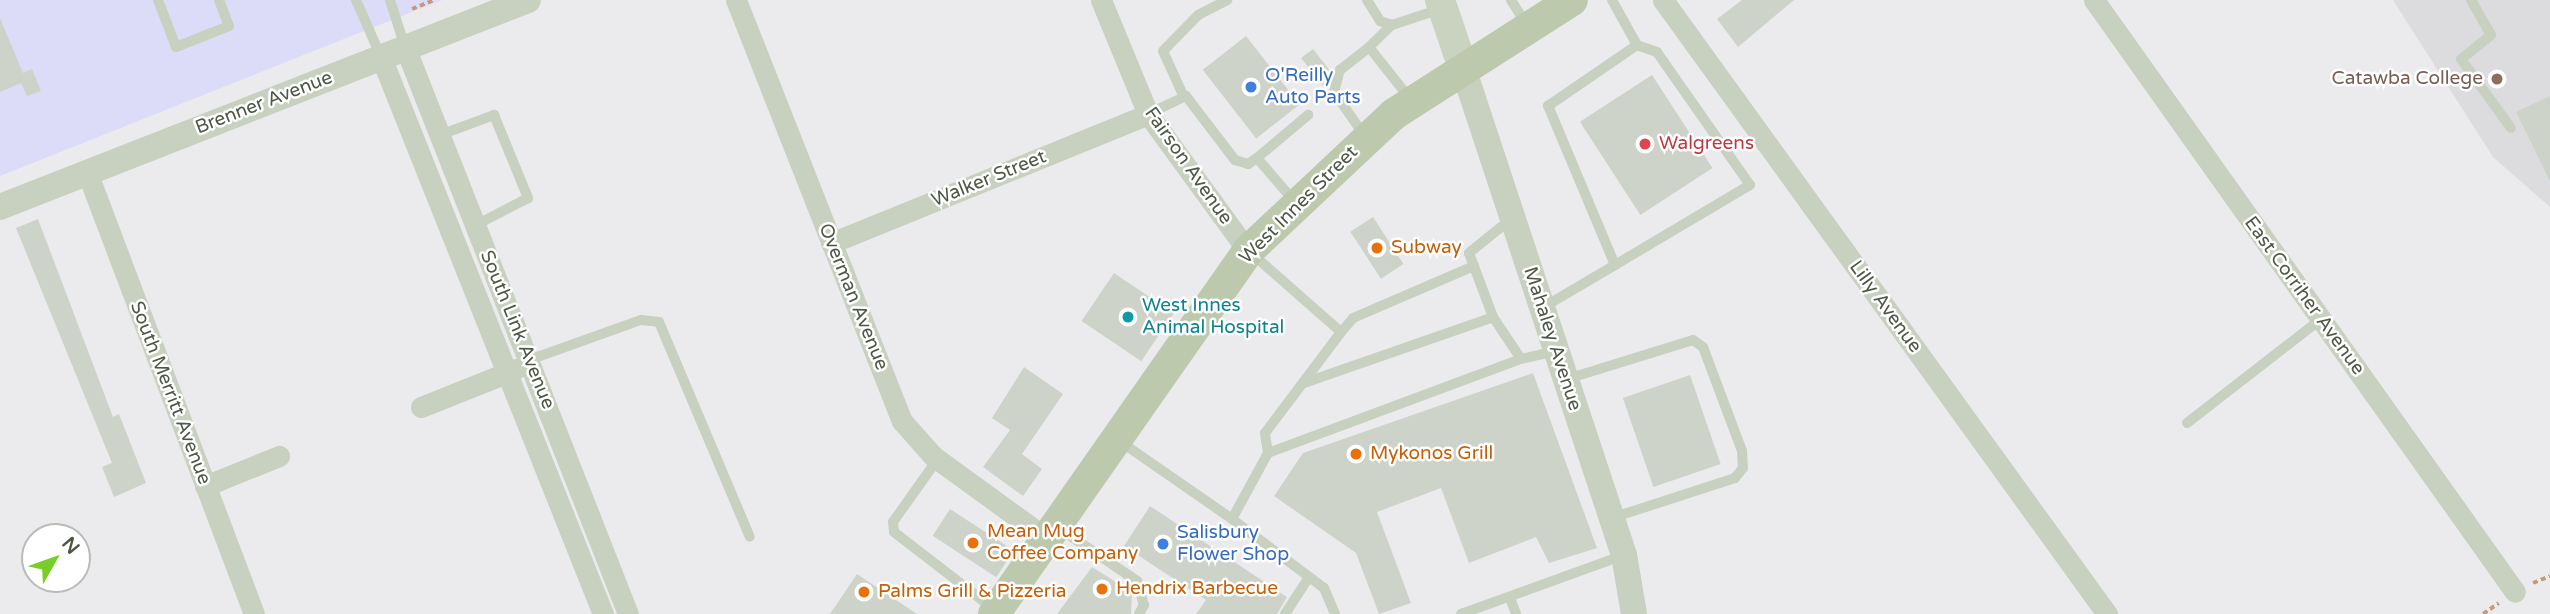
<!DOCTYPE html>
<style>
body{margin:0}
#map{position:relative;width:2550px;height:614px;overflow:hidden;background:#ebebee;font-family:"Varela Round",sans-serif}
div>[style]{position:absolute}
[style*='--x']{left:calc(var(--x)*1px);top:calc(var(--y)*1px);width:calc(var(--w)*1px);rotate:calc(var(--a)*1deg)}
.education>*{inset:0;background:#dcdcdf}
.medical>*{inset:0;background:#dcdbf8}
.building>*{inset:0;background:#ced3ca;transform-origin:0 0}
.path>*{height:3.5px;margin-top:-1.75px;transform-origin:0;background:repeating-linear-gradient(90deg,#c59a76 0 5px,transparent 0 8.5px)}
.service>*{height:10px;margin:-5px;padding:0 5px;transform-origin:5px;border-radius:5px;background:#c8d0bf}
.minor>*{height:21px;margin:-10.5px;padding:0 10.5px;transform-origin:10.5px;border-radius:10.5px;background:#c8d0bf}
.tertiary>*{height:26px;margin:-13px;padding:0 13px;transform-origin:13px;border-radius:13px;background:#c8d0bf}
.secondary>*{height:30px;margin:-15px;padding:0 15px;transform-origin:15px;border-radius:15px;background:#cad3bf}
.primary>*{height:32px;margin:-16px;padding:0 16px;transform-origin:16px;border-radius:16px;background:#bcc9ac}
.dots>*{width:19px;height:19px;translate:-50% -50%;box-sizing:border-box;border:4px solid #fff;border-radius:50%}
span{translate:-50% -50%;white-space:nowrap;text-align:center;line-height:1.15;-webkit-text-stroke:5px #fff;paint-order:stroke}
.shop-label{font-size:19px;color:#366cbe}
.left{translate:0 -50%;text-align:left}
.education-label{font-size:19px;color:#785e54}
.right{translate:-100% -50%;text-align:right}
.street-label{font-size:19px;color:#4f5745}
.health-label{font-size:19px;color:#be3a42}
.food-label{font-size:19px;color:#c56008}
.culture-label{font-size:19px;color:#0d838f}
.north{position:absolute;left:21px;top:523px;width:70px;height:70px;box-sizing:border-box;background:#fff;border:2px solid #b9bcb5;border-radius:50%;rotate:50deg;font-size:19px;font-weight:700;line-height:28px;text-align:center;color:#4f5745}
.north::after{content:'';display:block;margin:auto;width:24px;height:32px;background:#78cd26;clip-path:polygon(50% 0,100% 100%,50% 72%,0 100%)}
</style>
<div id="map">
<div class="education">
<div style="clip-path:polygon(2393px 0,2550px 0,2550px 207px,2493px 157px)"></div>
</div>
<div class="medical">
<div style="clip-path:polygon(0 0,442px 0,0 176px)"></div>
</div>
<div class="building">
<div style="clip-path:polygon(1742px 0,1794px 0,1738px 47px,1717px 19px)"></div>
<div style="clip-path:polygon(0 18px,23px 73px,32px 69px,41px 91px,27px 96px,21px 83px,0 92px)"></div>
<div style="left:1246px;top:36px;width:87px;height:55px;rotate:52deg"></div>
<div style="clip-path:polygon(1313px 49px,1331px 72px,1324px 87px,1301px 58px)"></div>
<div style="left:1652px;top:75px;width:111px;height:86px;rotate:57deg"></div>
<div style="clip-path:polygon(2550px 96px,2550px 181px,2516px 112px)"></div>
<div style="left:1373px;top:217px;width:56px;height:27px;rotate:57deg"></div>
<div style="clip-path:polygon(38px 219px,113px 417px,119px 414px,146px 483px,114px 497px,102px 467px,112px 463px,16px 228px)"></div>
<div style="left:1114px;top:273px;width:72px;height:58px;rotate:34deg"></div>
<div style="clip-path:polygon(1024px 367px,1063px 394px,1022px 454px,1042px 469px,1023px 496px,983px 467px,1010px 430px,992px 418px)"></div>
<div style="clip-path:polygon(1533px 373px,1597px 548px,1549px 563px,1536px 537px,1469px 563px,1441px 488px,1377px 512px,1411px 603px,1379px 614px,1356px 553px,1274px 496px,1303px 453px)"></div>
<div style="left:1690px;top:375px;width:94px;height:71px;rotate:71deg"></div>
<div style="clip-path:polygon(1150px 506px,1287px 597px,1277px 614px,1196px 614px,1206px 600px,1124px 546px)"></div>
<div style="left:950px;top:509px;width:76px;height:32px;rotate:33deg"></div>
<div style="clip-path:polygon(1092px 567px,1132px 592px,1131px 614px,1057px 614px)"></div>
<div style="clip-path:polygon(857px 574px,917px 614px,830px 614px)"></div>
</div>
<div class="path">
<div style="--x:412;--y:9;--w:24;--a:-22"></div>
<div style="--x:2533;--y:583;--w:18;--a:-22"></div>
<div style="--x:2483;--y:614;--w:19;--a:-35"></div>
</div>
<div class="service">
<div style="--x:158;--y:0;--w:50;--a:69"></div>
<div style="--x:176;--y:47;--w:57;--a:-21.6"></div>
<div style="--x:229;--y:26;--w:28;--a:-111"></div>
<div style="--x:356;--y:0;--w:62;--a:66.3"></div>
<div style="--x:390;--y:0;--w:49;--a:72.3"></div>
<div style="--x:1367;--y:0;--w:25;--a:58"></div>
<div style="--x:1380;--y:21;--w:13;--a:18"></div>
<div style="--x:1392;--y:25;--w:51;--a:-18.4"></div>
<div style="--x:1511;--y:0;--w:28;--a:58"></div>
<div style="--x:2471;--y:0;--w:40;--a:60.3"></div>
<div style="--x:2491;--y:35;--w:38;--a:141"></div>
<div style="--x:2461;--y:59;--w:85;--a:54.1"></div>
<div style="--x:1369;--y:47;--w:32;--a:-44"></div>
<div style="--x:1183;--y:95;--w:48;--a:-114.4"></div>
<div style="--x:1163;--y:51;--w:50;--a:-45.8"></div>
<div style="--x:1198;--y:15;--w:33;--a:-27"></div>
<div style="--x:1148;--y:114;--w:42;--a:-25.3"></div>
<div style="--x:1186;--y:96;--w:81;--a:52.6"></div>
<div style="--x:1235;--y:160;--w:14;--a:17"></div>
<div style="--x:1248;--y:164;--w:11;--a:-34"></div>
<div style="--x:1257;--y:158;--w:58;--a:49.2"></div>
<div style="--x:440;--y:135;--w:58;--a:-20.3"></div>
<div style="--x:494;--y:115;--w:90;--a:67.7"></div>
<div style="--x:528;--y:198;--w:59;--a:152.6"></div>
<div style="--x:1364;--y:135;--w:52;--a:-124.9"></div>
<div style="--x:1334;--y:92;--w:23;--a:-75"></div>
<div style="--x:1340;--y:70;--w:37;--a:-38"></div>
<div style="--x:1369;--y:47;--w:68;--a:51.6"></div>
<div style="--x:1257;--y:158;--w:67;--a:-40.1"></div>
<div style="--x:1615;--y:265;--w:157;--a:-30.7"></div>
<div style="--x:1750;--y:185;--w:162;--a:-125"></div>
<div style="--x:1657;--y:52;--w:21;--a:-161"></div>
<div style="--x:1542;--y:308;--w:85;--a:-30.5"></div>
<div style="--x:1615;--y:265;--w:173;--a:-112.8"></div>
<div style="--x:1548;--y:106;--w:108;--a:-34.4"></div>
<div style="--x:1637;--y:45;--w:51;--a:-119.1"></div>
<div style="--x:1493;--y:317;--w:68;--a:-110.6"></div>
<div style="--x:1469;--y:253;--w:55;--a:-39.1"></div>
<div style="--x:1341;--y:332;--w:18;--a:-49"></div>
<div style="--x:1353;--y:318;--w:132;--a:-23.3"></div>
<div style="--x:529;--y:360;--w:119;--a:-19.7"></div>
<div style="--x:641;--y:320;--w:18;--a:6"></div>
<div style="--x:659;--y:322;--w:233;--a:67.1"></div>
<div style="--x:1567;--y:379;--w:132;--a:-17.2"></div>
<div style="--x:1693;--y:340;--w:12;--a:35"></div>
<div style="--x:1703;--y:347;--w:111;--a:69.4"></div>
<div style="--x:1742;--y:451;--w:17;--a:87"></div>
<div style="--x:1743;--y:468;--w:13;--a:129"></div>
<div style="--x:1735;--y:478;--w:129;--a:162"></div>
<div style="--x:1304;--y:383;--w:200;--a:-19.2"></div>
<div style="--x:1493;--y:317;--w:50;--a:56.3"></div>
<div style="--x:1521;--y:359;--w:36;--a:-13"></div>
<div style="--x:2187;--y:423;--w:170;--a:-37.8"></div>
<div style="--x:1118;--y:440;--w:139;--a:34.7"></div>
<div style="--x:1232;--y:519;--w:75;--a:-61.4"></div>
<div style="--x:1268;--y:453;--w:20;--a:-99"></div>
<div style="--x:1265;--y:433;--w:126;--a:-53"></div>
<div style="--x:1341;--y:332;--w:120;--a:-138.7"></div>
<div style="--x:1268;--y:453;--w:270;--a:-20.4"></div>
<div style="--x:937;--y:460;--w:76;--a:125.4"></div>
<div style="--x:893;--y:522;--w:10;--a:84"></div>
<div style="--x:894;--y:532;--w:128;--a:37.7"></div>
<div style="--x:1232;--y:519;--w:115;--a:36.9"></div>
<div style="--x:1324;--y:588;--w:28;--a:67"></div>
<div style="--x:1057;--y:527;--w:97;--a:34"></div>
<div style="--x:1137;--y:581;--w:25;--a:74"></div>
<div style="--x:1144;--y:605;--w:10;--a:119"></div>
<div style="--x:1510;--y:598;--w:17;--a:69"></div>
<div style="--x:1285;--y:614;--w:44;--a:-57"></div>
<div style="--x:1461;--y:614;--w:173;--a:-19.9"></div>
</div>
<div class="minor">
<div style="--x:736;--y:0;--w:453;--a:68.5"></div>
<div style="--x:902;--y:421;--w:47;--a:48.5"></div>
<div style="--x:933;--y:456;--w:140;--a:36"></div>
<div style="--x:1101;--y:0;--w:123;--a:67.6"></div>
<div style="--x:1148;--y:114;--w:170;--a:53.9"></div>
<div style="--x:1663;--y:0;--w:758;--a:54.13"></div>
<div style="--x:2094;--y:0;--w:726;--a:54.58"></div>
<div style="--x:405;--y:47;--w:609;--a:68.53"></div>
<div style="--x:381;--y:57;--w:600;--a:68.27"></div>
<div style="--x:87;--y:172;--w:472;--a:69.3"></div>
<div style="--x:831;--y:243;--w:342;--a:-22.1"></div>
<div style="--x:421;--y:407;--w:102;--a:-21.8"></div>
<div style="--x:205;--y:486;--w:80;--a:-22.1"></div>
</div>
<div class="tertiary">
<div style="--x:1462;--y:65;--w:516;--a:71.71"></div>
<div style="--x:1624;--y:555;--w:60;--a:80.4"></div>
<div style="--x:0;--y:207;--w:567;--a:-21.41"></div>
</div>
<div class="secondary">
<div style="--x:1440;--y:0;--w:69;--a:71.3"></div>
</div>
<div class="primary">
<div style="--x:994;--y:614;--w:443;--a:-55"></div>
<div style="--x:1248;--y:251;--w:200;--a:-43.2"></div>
<div style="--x:1394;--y:114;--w:211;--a:-32.6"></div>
</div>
<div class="dots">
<div style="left:2497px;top:79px;background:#8d6e63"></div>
<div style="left:1251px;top:87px;background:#3f7fe0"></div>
<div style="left:1645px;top:144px;background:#e0444e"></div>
<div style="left:1377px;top:248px;background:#e8710a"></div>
<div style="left:1128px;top:317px;background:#0f9aa8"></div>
<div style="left:1356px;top:454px;background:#e8710a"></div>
<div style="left:973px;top:543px;background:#e8710a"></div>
<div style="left:1163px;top:544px;background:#3f7fe0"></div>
<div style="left:1102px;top:589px;background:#e8710a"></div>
<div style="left:864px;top:592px;background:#e8710a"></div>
</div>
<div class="shop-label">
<span class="left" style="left:1265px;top:87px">O'Reilly<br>Auto Parts</span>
<span class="left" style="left:1177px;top:544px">Salisbury<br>Flower Shop</span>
</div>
<div class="education-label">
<span class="right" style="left:2483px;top:79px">Catawba College</span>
</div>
<div class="street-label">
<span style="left:264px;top:103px;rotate:-21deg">Brenner Avenue</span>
<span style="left:1188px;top:166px;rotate:55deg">Fairson Avenue</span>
<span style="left:989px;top:179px;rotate:-22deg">Walker Street</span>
<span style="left:1299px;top:205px;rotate:-45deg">West Innes Street</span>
<span style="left:2304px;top:296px;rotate:54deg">East Corriher Avenue</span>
<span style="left:853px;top:297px;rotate:68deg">Overman Avenue</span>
<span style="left:1885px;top:307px;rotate:54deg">Lilly Avenue</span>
<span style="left:517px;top:330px;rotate:68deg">South Link Avenue</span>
<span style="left:1552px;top:339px;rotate:72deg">Mahaley Avenue</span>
<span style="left:170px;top:393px;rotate:69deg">South Merritt Avenue</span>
</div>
<div class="health-label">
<span class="left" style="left:1659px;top:144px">Walgreens</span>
</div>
<div class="food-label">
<span class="left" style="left:1391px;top:248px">Subway</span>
<span class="left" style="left:1370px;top:454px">Mykonos Grill</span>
<span class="left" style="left:987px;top:543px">Mean Mug<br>Coffee Company</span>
<span class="left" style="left:1116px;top:589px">Hendrix Barbecue</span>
<span class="left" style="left:878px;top:592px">Palms Grill &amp; Pizzeria</span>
</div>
<div class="culture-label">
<span class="left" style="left:1142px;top:317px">West Innes<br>Animal Hospital</span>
</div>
<div class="north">N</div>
</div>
